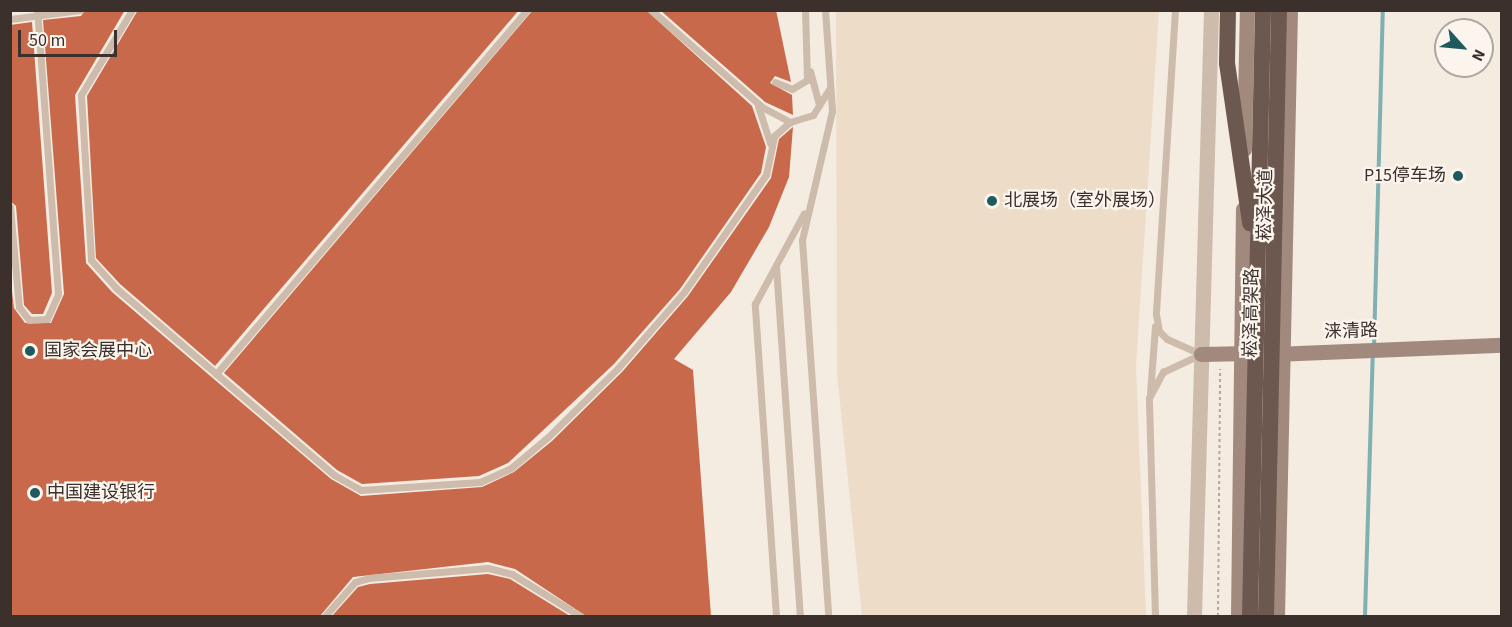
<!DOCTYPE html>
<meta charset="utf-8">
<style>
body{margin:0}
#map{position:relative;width:1512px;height:627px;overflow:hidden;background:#f4ebe1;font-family:"Source Sans 3","Noto Sans SC",sans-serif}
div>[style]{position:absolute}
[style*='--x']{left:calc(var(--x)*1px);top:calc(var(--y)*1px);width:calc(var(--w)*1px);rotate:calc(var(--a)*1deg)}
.plaza>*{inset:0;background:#ecdcc8}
.stream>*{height:4px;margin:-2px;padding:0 2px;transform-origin:2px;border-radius:2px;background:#7fb0b2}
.building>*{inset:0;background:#c8694b}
.path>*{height:2px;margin-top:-1px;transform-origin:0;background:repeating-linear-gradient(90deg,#b9a596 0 3px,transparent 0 6px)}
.service>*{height:7px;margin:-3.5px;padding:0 3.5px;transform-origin:3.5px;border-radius:3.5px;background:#cdbbac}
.tertiary>*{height:15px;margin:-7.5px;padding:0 7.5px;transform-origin:7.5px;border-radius:7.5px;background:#cdbbac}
.secondary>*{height:15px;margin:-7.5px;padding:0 7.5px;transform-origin:7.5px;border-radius:7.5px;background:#a18a7d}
.trunk>*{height:16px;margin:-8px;padding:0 8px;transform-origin:8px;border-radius:8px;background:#6c584f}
.dots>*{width:16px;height:16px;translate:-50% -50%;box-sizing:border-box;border:3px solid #fbf5ee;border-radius:50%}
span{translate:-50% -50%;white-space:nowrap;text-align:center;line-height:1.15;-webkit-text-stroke:4.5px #fbf5ee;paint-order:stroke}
.poi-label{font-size:18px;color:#3b302b}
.right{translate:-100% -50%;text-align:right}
.left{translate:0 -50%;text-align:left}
.street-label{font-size:18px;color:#3b302b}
.frame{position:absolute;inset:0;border:12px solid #3b302b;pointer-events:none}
.north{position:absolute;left:1434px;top:18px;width:60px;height:60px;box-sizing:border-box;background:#fbf5ee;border:2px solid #aea6a0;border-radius:50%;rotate:117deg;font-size:16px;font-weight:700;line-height:24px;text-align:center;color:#3b302b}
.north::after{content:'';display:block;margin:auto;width:21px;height:27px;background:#1f5a5e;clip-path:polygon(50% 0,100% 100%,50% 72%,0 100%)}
.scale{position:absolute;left:18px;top:30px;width:99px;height:27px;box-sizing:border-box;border:3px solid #3b302b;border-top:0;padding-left:8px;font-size:18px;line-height:21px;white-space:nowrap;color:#3b302b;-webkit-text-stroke:4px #fbf5ee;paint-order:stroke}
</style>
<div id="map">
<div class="plaza">
<div style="clip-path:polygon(836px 11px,1159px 11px,1136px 366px,1146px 616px,862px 616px,837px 373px)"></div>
</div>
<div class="stream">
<div style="--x:1374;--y:346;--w:336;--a:-88.5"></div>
<div style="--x:1365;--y:616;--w:263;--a:-88.3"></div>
</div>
<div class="building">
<div style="clip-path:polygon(85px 10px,125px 10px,75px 95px,86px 263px,112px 292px,331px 479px,361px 496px,482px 487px,514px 472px,552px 441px,622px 372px,688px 296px,771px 178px,779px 139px,793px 127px,789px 177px,769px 227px,731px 292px,674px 359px,693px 370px,711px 616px,586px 616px,515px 569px,488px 562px,353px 577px,320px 616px,10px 616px,10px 275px,14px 308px,25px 323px,51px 323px,64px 294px,43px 20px,81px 16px)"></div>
<div style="clip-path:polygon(138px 10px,519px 10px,215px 366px,120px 284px,96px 258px,87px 96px)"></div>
<div style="clip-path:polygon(533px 10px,646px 10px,752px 106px,766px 147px,761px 173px,680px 289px,614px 364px,508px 463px,479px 476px,362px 484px,337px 470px,224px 373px)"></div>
<div style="clip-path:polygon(660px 10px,776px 10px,791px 82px,775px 76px,770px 83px,792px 95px,793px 115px,765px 102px)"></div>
<div style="clip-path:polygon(32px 22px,52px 293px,43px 314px,32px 314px,24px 305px,16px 206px,10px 201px,10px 25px)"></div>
<div style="clip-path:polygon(488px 574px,510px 579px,570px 616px,332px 616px,358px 587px,370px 584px)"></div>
</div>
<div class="path">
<div style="--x:1218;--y:616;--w:247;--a:-89.5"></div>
</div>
<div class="service">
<div style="--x:132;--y:10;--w:99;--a:121"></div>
<div style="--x:81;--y:95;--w:165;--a:86.5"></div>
<div style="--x:91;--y:260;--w:38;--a:48"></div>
<div style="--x:116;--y:288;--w:287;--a:40.6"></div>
<div style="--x:334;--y:475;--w:31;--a:29"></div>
<div style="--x:361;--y:490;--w:119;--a:-3.8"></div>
<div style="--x:480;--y:482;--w:34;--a:-24"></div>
<div style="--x:511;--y:468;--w:48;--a:-40"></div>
<div style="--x:548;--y:437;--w:98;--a:-44.6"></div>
<div style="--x:618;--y:368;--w:101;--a:-49"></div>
<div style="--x:684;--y:292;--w:143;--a:-55"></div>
<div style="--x:766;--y:175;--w:40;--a:-78"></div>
<div style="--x:774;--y:136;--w:21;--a:-41"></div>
<div style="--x:790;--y:122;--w:24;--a:-17"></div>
<div style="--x:813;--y:115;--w:32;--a:-58"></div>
<div style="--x:651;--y:10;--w:147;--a:41.1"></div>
<div style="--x:762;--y:107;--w:32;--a:28"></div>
<div style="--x:825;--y:10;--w:101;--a:86"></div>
<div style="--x:832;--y:111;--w:132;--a:103.1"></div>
<div style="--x:802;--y:240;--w:377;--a:86"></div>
<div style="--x:1175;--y:10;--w:305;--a:93.6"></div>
<div style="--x:1156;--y:314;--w:17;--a:80"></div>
<div style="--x:1159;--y:331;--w:11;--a:45"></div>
<div style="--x:1167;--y:339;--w:37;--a:24"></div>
<div style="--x:10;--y:19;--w:71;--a:-7.3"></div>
<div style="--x:810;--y:71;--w:34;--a:75"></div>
<div style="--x:775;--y:82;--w:18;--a:22"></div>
<div style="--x:792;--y:89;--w:17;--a:-31"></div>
<div style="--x:807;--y:80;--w:70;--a:-91.6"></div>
<div style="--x:758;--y:106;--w:39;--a:72"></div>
<div style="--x:10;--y:207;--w:100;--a:84.9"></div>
<div style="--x:19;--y:307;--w:16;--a:52"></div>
<div style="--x:29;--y:320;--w:18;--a:-3"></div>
<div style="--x:47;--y:319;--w:27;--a:-66"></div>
<div style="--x:58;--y:294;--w:285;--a:-94.2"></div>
<div style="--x:776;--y:266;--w:351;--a:86.1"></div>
<div style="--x:216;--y:374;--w:479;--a:-49.5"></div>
<div style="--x:1150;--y:393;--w:67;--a:-85.7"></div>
<div style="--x:325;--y:616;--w:45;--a:-48.6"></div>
<div style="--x:355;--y:582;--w:15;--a:-16"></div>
<div style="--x:369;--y:578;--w:119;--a:-4.8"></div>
<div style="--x:488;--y:568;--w:25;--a:14"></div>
<div style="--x:512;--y:574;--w:80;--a:31.7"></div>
<div style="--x:776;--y:616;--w:313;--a:-93.9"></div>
<div style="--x:755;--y:304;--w:103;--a:-61.7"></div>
<div style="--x:1155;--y:616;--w:218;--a:-91.6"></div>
<div style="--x:1149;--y:398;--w:30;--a:-62"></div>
<div style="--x:1163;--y:372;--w:42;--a:-25.3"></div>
</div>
<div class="tertiary">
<div style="--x:1194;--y:616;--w:606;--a:-88.39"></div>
</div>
<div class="secondary">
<div style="--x:1244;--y:149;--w:139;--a:-88.8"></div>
<div style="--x:1201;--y:354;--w:49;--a:-1.2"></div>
<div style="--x:1274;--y:354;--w:228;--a:-2.3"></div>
<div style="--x:1238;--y:616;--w:407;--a:-89.3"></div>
<div style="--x:1277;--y:616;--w:606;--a:-88.77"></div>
</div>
<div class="trunk">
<div style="--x:1228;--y:10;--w:53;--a:91.1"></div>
<div style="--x:1227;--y:63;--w:162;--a:81.8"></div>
<div style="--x:1250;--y:616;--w:606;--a:-88.77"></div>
<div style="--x:1266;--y:616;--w:606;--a:-88.77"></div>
</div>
<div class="dots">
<div style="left:1458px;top:176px;background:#1f5a5e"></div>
<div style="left:992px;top:201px;background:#1f5a5e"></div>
<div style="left:30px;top:351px;background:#1f5a5e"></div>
<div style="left:35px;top:493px;background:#1f5a5e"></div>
</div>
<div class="poi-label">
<span class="right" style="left:1446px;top:176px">P15停车场</span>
<span class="left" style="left:1004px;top:201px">北展场（室外展场）</span>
<span class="left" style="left:44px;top:351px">国家会展中心</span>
<span class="left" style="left:47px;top:493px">中国建设银行</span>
</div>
<div class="street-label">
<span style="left:1266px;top:205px;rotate:-89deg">崧泽大道</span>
<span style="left:1252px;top:313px;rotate:-89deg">崧泽高架路</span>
<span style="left:1351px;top:332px;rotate:-2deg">涞清路</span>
</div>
<div class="frame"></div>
<div class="north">N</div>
<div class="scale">50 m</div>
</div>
